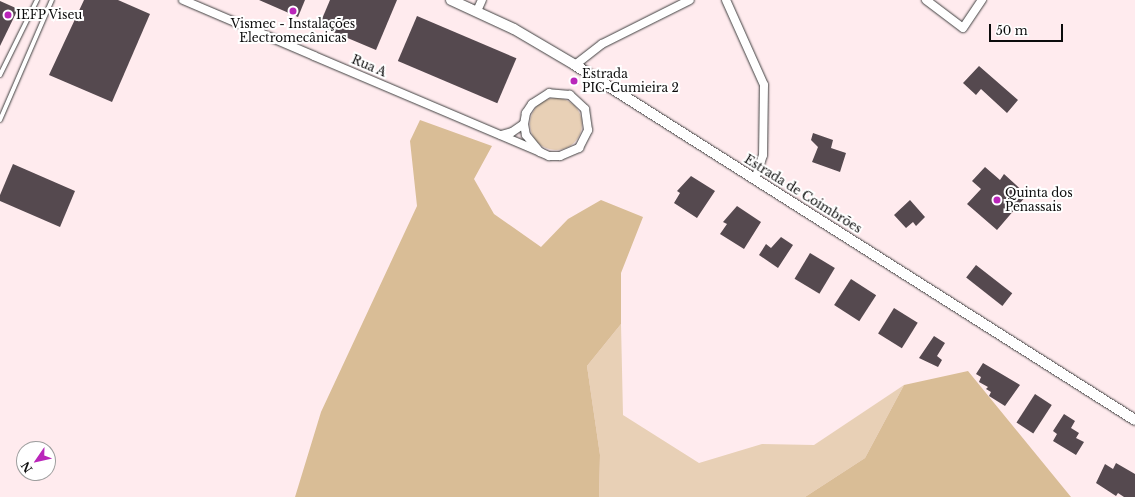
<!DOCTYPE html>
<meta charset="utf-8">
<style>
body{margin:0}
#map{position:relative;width:1135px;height:497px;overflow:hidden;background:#ffebee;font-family:"Libre Baskerville",serif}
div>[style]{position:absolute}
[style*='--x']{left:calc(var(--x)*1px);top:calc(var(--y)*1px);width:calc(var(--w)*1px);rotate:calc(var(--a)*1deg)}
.green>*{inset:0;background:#e8d0b6}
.round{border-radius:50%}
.forest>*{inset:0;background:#d9bd96}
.building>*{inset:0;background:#55494f;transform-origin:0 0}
.roads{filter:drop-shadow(0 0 1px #3f3f3f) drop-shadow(0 0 1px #3f3f3f)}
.service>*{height:4px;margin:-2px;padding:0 2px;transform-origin:2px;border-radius:2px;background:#fff}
.minor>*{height:8px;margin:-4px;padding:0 4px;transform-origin:4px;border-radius:4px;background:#fff}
.tertiary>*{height:10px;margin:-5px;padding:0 5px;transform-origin:5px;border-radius:5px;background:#fff}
.dots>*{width:11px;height:11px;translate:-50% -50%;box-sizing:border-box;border:2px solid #fff;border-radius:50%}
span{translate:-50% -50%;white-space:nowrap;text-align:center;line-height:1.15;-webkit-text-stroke:4px #fff;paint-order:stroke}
.poi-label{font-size:12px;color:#0c0c0c}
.left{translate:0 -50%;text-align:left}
.street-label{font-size:12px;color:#0c0c0c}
.north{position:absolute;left:16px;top:441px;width:40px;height:40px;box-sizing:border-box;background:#fff;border:1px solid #9e9e9e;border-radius:50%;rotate:236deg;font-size:11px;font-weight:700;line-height:16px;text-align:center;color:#0c0c0c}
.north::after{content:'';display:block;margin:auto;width:14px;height:18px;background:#ba26ba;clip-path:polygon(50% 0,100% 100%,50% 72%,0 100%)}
.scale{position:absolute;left:989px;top:24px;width:74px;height:18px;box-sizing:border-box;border:2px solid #0c0c0c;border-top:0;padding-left:5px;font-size:12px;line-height:14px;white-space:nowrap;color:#0c0c0c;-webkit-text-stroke:3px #fff;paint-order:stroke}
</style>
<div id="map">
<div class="green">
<div class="round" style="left:530px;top:98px;width:52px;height:52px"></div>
<div style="clip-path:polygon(621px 324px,623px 415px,699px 463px,762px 444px,814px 445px,904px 385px,865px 458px,805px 497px,599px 497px,600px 455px,587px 366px)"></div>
</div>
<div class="forest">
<div style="clip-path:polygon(420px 120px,492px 146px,474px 179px,494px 214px,541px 247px,568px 219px,601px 200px,643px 217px,621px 273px,621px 324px,587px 366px,600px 455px,599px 497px,295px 497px,321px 412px,417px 206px,410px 141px)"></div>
<div style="clip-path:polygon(968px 371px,1071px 497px,805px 497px,865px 458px,904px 385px)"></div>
</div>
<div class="building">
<div style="clip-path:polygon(84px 0,118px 0,150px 14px,112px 102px,49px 75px)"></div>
<div style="clip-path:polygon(259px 0,305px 0,298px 17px)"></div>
<div style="clip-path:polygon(330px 0,397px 0,376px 50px,319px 26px)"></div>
<div style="clip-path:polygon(0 1px,18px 9px,0 46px)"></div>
<div style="left:417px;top:16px;width:108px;height:49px;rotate:23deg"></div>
<div style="clip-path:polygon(979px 66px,1018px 100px,1007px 113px,981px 89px,976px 95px,963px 83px)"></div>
<div style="clip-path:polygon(813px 133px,833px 140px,831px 148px,846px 153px,840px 172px,812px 162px,818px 147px,811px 140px)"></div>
<div style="clip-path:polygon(13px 164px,75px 191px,60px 227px,0 201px,0 195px)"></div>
<div style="clip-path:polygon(985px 167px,1000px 180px,1004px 174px,1027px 195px,997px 230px,967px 204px,981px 189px,972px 181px)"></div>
<div style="clip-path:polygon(691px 176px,715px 191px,697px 218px,674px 203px,680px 193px,677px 191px)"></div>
<div style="clip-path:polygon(910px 200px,925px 217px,916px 226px,913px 222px,906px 228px,894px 215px)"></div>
<div style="clip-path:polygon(737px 206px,761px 222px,744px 249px,720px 234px,727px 224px,723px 222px)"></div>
<div style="clip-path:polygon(781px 237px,793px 245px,778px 268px,759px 255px,766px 244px,771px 248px)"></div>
<div style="left:810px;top:253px;width:29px;height:30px;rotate:31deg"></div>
<div style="left:976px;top:265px;width:46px;height:16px;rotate:38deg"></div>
<div style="left:851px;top:279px;width:30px;height:31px;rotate:33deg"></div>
<div style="left:894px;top:308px;width:28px;height:30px;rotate:32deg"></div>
<div style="clip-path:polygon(934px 336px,945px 343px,937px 356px,942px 360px,938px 367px,919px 358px)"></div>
<div style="clip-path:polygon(983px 363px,1020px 385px,1005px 406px,989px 396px,991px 392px,986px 389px,988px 387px,979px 382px,981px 377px,976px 374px)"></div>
<div style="left:1035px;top:394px;width:20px;height:34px;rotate:33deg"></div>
<div style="clip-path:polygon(1064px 414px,1075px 421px,1071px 428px,1079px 433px,1076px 438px,1084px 442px,1076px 455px,1053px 441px,1057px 434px,1053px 431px)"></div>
<div style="clip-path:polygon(1116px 463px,1135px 474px,1135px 497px,1124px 497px,1118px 493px,1116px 496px,1096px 483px,1105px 464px,1113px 469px)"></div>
</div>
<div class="roads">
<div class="service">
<div style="--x:0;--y:75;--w:84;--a:-63.7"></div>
<div style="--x:0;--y:120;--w:131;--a:-66.6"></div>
</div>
<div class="minor">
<div style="--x:183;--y:0;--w:142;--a:23.1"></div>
<div style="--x:314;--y:56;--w:246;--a:23"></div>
<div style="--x:540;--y:152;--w:10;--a:24"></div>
<div style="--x:549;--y:156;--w:11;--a:0"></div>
<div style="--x:560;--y:156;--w:21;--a:-23"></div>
<div style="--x:579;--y:148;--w:20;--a:-63"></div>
<div style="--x:588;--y:130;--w:21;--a:-98"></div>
<div style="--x:585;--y:109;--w:21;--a:-137"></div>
<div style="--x:570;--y:95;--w:21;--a:-175"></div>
<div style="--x:549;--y:93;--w:20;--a:147"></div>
<div style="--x:532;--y:104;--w:11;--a:124"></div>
<div style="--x:526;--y:113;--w:11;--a:100"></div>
<div style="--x:524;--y:124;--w:11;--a:80"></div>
<div style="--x:526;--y:135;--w:22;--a:51"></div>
<div style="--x:726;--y:0;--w:93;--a:65.9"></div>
<div style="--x:764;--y:85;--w:70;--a:90.8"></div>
<div style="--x:763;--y:155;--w:25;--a:108"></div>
<div style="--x:926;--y:0;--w:46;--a:37.1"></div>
<div style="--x:963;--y:28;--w:34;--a:-56"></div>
<div style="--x:477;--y:11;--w:12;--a:-66"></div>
<div style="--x:575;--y:65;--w:34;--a:-38"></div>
<div style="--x:602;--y:44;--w:98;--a:-26.6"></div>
<div style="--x:501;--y:135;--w:11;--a:-15"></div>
<div style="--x:512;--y:132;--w:14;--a:-34"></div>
</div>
<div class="tertiary">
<div style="--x:451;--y:0;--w:69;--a:24.7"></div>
<div style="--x:514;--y:29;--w:71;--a:30.5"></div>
<div style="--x:575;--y:65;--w:663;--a:32.37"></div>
</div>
</div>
<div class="dots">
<div style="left:293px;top:11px;background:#ba26ba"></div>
<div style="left:8px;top:15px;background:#ba26ba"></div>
<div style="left:574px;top:81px;background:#ba26ba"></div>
<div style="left:997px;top:200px;background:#ba26ba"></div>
</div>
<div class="poi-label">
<span class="left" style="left:16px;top:15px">IEFP Viseu</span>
<span style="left:293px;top:31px">Vismec - Instalações<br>Electromecânicas</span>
<span class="left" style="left:582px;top:81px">Estrada<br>PIC-Cumieira 2</span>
<span class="left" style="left:1005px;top:200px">Quinta dos<br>Penassais</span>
</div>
<div class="street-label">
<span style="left:369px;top:66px;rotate:23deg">Rua A</span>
<span style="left:803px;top:194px;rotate:32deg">Estrada de Coimbrões</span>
</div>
<div class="north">N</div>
<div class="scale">50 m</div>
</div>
